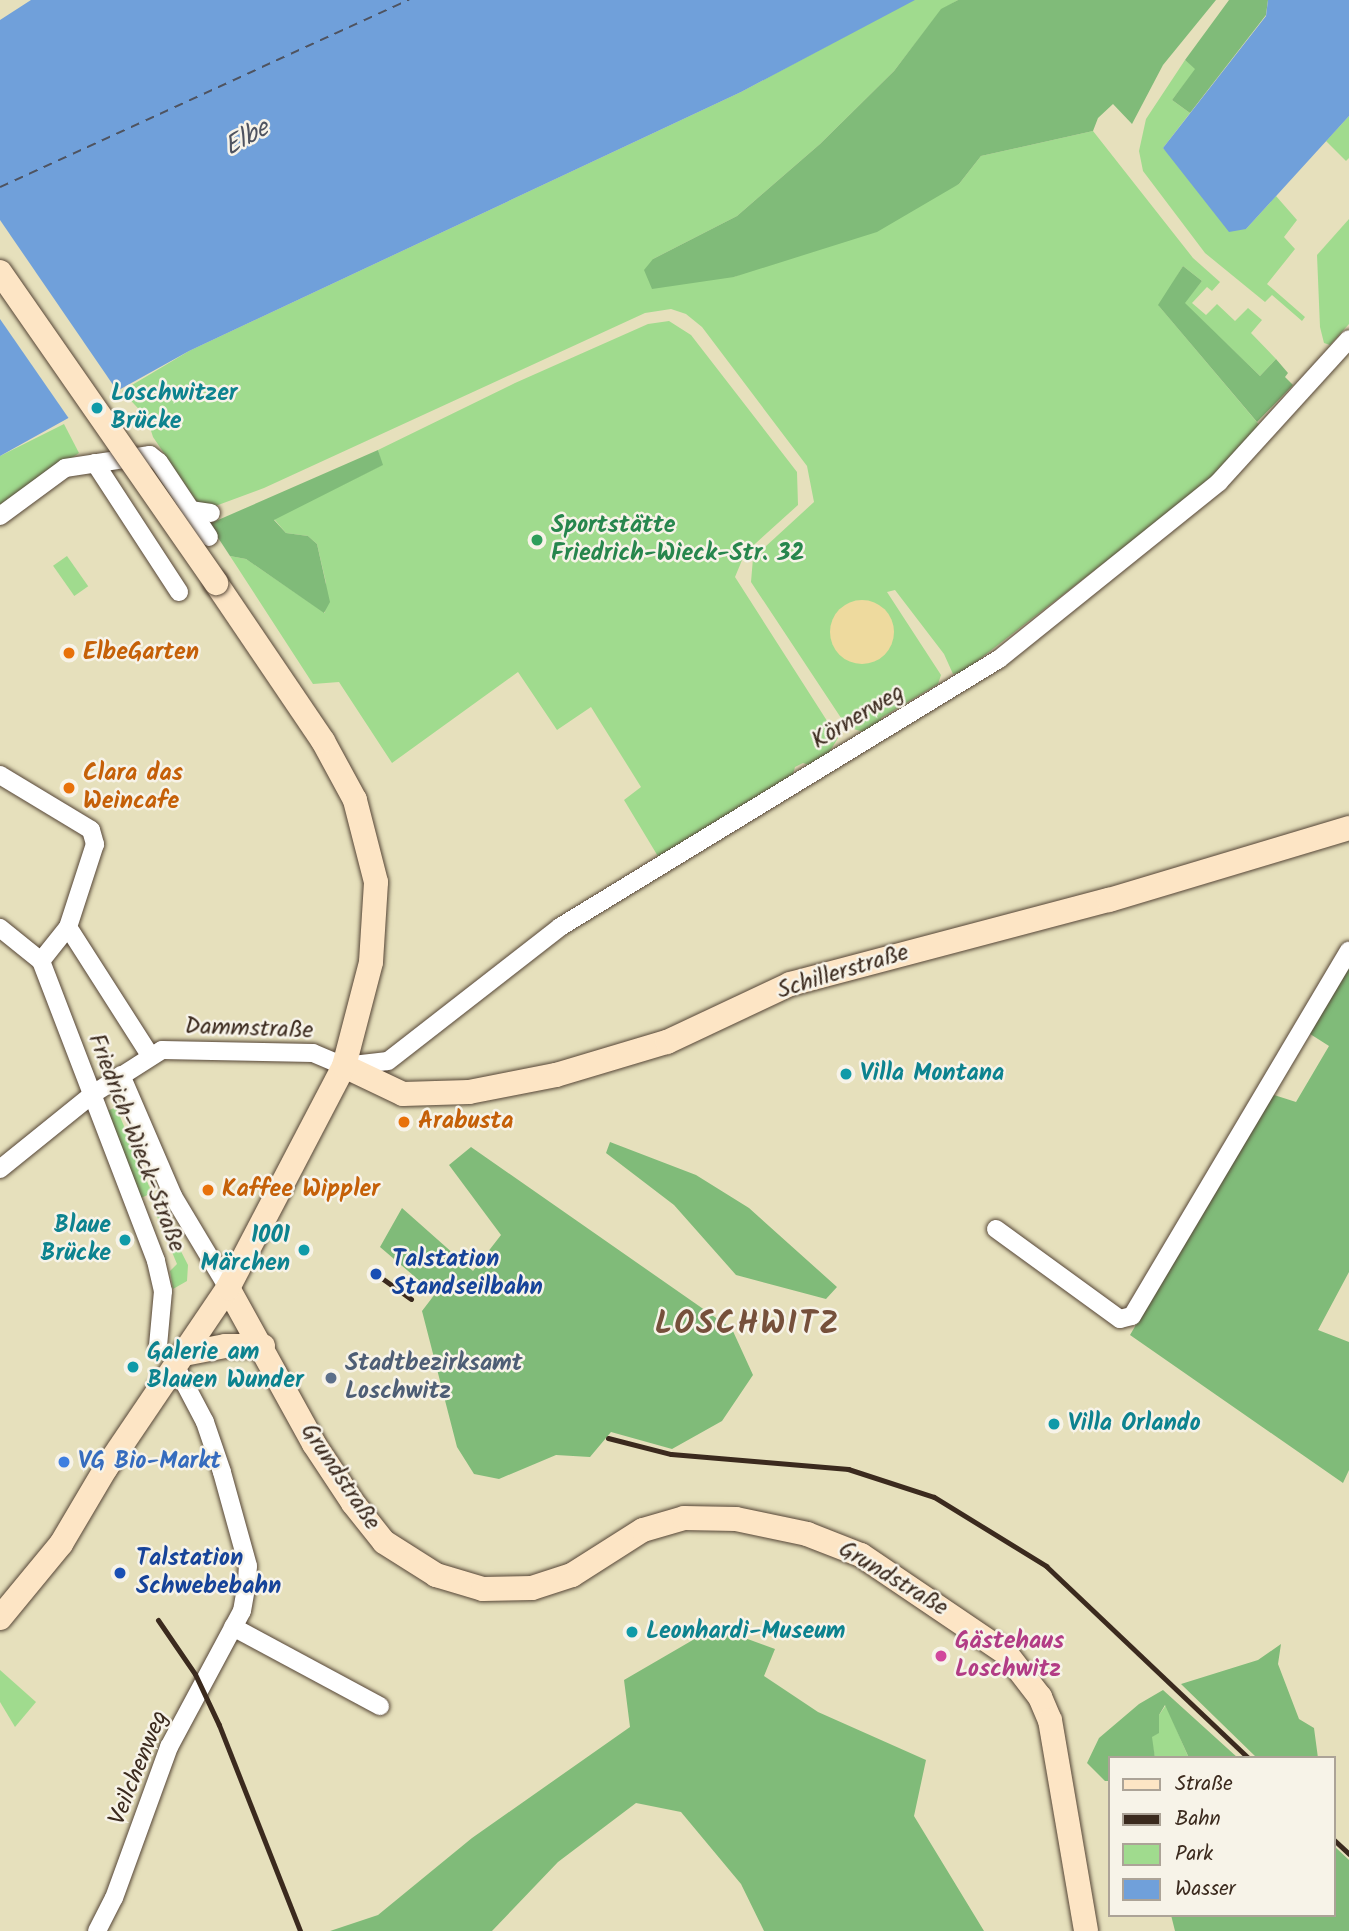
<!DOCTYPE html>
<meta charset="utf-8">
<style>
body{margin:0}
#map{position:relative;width:1349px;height:1931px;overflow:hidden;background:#e6e0bc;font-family:Kalam,sans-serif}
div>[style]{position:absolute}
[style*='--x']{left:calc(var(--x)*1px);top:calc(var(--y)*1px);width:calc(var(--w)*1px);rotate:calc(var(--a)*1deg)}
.green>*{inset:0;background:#a0db8e;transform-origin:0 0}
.forest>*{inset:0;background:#80bb79}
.sand>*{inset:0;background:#eeda9e}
.round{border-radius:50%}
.water>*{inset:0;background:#70a0da}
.pier>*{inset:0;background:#e6e0bc}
.ferry>*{height:2px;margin-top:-1px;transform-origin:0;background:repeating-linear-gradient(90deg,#4e5360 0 9px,transparent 0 16px)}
.roads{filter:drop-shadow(0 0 2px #554536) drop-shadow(0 0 2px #554536)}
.street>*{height:18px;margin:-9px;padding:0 9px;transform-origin:9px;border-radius:9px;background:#fff}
.secondary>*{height:24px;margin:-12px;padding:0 12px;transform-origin:12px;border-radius:12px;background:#fde5c5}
.rail>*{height:5px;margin:-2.5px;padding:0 2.5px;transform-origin:2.5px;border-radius:2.5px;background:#3b2a1e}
.bridges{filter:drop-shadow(0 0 2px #554536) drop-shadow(0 0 2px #554536)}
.secondary-bridge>*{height:24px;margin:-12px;padding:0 12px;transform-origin:12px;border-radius:12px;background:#fde5c5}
.dots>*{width:19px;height:19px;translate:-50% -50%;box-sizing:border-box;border:4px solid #f7f3e8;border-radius:50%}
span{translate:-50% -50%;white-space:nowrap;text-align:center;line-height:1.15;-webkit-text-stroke:5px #f7f3e8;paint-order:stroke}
.culture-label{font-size:24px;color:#0d838f;font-weight:700}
.left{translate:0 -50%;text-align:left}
.right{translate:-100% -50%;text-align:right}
.leisure-label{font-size:24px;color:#27864d;font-weight:700}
.food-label{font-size:24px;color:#c56008;font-weight:700}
.street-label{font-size:24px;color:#3b2a1e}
.transit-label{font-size:24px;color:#164399;font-weight:700}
.service-label{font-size:24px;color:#4e5e75;font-weight:700}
.shop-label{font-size:24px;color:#366cbe;font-weight:700}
.hotel-label{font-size:24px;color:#b23c85;font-weight:700}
.water-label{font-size:26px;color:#4e5360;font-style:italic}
.district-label{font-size:32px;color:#76503b;font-weight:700;letter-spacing:2px}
.legend{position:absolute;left:1108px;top:1756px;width:228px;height:161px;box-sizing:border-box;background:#f7f3e8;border:2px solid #aca397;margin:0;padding:9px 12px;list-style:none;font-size:21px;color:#3b2a1e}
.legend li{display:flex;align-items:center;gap:14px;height:35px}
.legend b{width:35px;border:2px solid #aca397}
</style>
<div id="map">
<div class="green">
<div style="clip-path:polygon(913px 0,958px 0,941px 10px,894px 71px,820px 144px,737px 216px,653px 259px,734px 277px,959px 184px,981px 156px,1093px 131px,1193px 258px,1220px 282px,1212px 291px,1207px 287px,1192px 303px,1206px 315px,1217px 304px,1235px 321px,1248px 308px,1262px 320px,1251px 333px,1276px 359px,1260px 376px,1184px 303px,1202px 281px,1183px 266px,1159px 306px,1261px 427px,1211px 480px,963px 672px,953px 674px,944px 654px,895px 590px,887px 592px,941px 675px,938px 684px,881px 718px,881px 727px,867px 733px,847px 727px,751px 582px,753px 558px,814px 502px,807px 466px,702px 327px,686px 314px,671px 309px,645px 313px,264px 488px,210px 508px,201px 508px,153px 437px,147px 418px,122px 391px,189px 351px,741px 92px)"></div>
<div style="clip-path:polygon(1185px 60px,1196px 69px,1172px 100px,1190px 113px,1163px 148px,1246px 229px,1276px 196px,1297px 220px,1284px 237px,1295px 249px,1267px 284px,1305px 317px,1302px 321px,1272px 295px,1265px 302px,1205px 253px,1143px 171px,1139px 151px,1146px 119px)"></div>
<div style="clip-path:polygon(1349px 116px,1349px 158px,1346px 161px,1326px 141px)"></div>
<div style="clip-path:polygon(1349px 219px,1349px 324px,1330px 345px,1324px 343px,1320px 327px,1317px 255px)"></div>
<div style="clip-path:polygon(669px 321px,691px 335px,797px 472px,798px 505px,745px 553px,735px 577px,838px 738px,827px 756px,812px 766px,803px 763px,795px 767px,792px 778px,659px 858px,624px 800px,641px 787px,591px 707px,557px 730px,518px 672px,392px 763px,339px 682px,313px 684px,230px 556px,246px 559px,325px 613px,326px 583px,317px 544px,308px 536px,286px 533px,274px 519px,382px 465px,378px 450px,515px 383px,648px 324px)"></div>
<div style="clip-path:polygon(64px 424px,79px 453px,0 508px,0 456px)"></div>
<div style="left:67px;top:556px;width:37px;height:17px;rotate:55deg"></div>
<div style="clip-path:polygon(116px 1107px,152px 1193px,141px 1198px,107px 1111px)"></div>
<div style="clip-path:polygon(161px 1212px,188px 1265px,187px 1281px,173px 1289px,170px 1271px,177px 1264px,156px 1214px)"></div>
<div style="clip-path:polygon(0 1670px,36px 1702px,15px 1727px,0 1702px)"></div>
<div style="clip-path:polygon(1166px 1705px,1187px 1754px,1189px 1758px,1155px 1758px,1151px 1737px,1158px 1733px,1159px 1715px)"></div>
</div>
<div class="forest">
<div style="clip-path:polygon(958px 0,1216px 0,1163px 65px,1132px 124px,1113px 104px,1098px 118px,1093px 131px,981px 156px,959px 184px,877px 232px,734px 277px,652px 289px,644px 270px,653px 259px,737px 216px,820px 144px,894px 71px,941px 9px)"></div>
<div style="clip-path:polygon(1229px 0,1268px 0,1266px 15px,1190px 113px,1172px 100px,1195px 69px,1185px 60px)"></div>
<div style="clip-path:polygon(1183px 266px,1202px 281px,1185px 303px,1260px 376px,1276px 359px,1288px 373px,1285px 377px,1293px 385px,1257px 422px,1158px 305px)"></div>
<div style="clip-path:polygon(378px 450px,383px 465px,274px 520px,286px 533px,308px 536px,317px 544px,330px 602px,324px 613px,246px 559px,230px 556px,209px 524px)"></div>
<div style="clip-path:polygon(1349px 961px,1349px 1272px,1318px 1330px,1349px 1342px,1349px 1470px,1343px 1483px,1130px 1335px,1271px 1094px,1296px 1102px,1329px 1046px,1307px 1032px)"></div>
<div style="clip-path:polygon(610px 1142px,696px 1175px,749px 1208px,837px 1287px,826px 1299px,736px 1275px,674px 1205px,606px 1153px)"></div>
<div style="clip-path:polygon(471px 1147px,732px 1329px,753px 1375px,722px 1421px,672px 1449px,611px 1432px,590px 1457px,556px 1455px,499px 1479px,474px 1474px,457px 1447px,422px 1311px,435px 1294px,380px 1247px,402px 1208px,473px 1271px,501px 1235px,449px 1165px)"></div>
<div style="clip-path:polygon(723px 1630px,775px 1649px,764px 1676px,818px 1712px,926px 1760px,914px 1816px,984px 1931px,764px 1931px,741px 1884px,681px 1812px,636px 1803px,558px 1862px,492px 1931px,330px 1931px,378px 1915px,472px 1838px,630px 1727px,624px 1680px,698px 1637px)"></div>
<div style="clip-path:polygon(1281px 1644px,1278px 1664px,1299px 1719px,1314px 1728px,1318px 1758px,1257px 1758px,1181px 1684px,1258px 1660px)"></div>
<div style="clip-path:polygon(1163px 1690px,1238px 1758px,1189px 1758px,1165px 1705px,1159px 1715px,1159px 1733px,1152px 1737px,1155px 1758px,1109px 1758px,1109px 1781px,1105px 1781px,1087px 1763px,1099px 1738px,1139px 1704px)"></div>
<div style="clip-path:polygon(1333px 1845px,1349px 1860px,1349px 1931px,1175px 1931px,1171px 1915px,1333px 1915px)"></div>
</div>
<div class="sand">
<div class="round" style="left:830px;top:600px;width:64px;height:64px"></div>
</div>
<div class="water">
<div style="clip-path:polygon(31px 0,915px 0,741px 92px,189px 351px,0 456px,0 20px)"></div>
<div style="clip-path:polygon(1268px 0,1349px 0,1349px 116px,1246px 229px,1229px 232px,1163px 148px,1266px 16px)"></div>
</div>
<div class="pier">
<div style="clip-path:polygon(0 220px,120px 395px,72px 423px,0 319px)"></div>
</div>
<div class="ferry">
<div style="--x:0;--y:187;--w:450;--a:-24.6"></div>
</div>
<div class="roads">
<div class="street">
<div style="--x:95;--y:463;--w:154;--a:56.9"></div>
<div style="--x:190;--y:510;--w:21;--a:8"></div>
<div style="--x:0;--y:516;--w:81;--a:-36.4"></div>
<div style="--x:65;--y:468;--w:86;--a:-8.7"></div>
<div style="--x:150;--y:455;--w:11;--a:38"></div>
<div style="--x:159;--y:462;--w:90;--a:56.3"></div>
<div style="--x:0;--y:775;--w:106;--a:31.1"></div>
<div style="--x:91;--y:830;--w:15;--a:74"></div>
<div style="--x:95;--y:844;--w:87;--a:108"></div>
<div style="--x:68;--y:927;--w:43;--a:128.5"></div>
<div style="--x:41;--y:961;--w:53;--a:-141.2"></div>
<div style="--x:68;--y:927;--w:152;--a:57.4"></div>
<div style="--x:41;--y:961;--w:321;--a:69"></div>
<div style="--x:156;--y:1261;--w:31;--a:77"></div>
<div style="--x:163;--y:1291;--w:55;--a:95.2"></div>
<div style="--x:121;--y:1075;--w:132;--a:66.7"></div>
<div style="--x:173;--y:1196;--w:107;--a:59.1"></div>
<div style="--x:0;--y:1169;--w:119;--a:-38.9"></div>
<div style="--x:93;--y:1094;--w:82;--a:-32.5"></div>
<div style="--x:162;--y:1050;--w:151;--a:1.1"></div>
<div style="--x:313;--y:1053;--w:34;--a:23"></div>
<div style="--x:344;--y:1066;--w:44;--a:-6.5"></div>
<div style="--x:388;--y:1061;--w:218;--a:-37.9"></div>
<div style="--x:560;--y:927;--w:514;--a:-31.4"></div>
<div style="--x:999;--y:659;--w:282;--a:-38.8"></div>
<div style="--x:1219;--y:482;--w:193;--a:-47.7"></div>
<div style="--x:996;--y:1229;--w:153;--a:36"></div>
<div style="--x:1120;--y:1319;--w:12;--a:-14"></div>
<div style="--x:1132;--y:1316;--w:425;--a:-59.3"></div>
<div style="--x:233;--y:1627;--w:167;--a:28.3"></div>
<div style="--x:97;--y:1931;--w:37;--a:-63"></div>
<div style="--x:114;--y:1898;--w:161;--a:-70"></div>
<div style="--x:169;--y:1747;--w:154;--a:-61.8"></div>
<div style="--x:242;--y:1611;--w:28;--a:-80"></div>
<div style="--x:247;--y:1583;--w:17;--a:-87"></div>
<div style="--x:248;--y:1566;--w:98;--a:-105.5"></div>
<div style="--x:222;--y:1472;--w:53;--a:-108.8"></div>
<div style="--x:205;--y:1422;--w:64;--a:-117.8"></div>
</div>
<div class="secondary">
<div style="--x:344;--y:1066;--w:65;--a:25.4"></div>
<div style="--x:403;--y:1094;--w:66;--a:-1.7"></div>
<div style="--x:469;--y:1092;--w:89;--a:-11.1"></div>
<div style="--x:556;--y:1075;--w:116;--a:-16.6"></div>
<div style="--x:667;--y:1042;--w:136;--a:-25.2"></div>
<div style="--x:790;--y:984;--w:330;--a:-14.8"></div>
<div style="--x:1109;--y:900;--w:251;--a:-16.7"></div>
<div style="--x:228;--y:1288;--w:178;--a:61.1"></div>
<div style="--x:314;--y:1444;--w:71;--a:56.5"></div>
<div style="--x:353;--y:1503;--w:50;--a:51.5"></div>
<div style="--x:384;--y:1542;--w:62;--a:32.4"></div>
<div style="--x:436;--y:1575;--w:49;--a:16.6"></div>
<div style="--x:483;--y:1589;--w:49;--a:-1.2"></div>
<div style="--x:532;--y:1588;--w:42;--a:-18"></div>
<div style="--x:572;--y:1575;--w:84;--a:-32.4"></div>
<div style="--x:643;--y:1530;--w:43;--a:-16.3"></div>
<div style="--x:684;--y:1518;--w:52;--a:1.1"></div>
<div style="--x:736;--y:1519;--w:73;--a:11.9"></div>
<div style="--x:807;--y:1534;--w:58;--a:21.3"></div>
<div style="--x:861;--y:1555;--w:175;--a:34.1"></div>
<div style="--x:1006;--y:1653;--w:56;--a:52.3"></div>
<div style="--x:1040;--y:1697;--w:25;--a:67"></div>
<div style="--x:1050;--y:1720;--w:214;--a:80.3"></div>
<div style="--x:184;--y:1354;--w:42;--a:-11"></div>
<div style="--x:225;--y:1346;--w:38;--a:0"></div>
<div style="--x:0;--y:1618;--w:96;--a:-50.5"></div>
<div style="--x:61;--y:1544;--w:88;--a:-59.4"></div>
<div style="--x:106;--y:1468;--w:217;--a:-55.9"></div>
<div style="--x:228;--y:1288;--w:250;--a:-62.4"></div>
<div style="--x:344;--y:1066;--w:107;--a:-75.4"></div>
<div style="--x:371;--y:962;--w:80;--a:-86.4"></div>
<div style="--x:376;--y:882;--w:85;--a:-104.4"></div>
<div style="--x:355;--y:800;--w:67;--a:-118.5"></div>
<div style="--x:323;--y:741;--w:191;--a:-124.1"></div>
</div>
</div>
<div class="rail">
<div style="--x:376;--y:1274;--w:43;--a:35.5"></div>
<div style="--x:608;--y:1438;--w:65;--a:14.3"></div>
<div style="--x:671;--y:1454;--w:178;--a:4.8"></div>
<div style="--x:848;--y:1469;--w:90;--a:18"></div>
<div style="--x:934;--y:1497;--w:132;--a:31.6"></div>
<div style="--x:1046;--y:1566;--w:279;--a:43.5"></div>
<div style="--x:158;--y:1620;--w:65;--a:55.6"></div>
<div style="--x:195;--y:1674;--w:56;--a:64.8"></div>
<div style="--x:219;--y:1725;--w:221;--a:68.5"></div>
<div style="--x:1333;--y:1839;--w:22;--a:43"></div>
</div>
<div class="bridges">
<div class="secondary-bridge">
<div style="--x:0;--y:272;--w:379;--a:55.2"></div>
</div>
</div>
<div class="dots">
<div style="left:97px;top:408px;background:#0f9aa8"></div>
<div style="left:537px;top:540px;background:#2e9e5b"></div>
<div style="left:69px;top:653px;background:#e8710a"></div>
<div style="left:69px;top:788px;background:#e8710a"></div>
<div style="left:846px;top:1074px;background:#0f9aa8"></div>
<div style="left:404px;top:1122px;background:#e8710a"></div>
<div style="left:208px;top:1190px;background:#e8710a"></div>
<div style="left:125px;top:1240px;background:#0f9aa8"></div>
<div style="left:304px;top:1250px;background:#0f9aa8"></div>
<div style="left:376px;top:1274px;background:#1a4fb4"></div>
<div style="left:133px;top:1367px;background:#0f9aa8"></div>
<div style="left:331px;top:1378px;background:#5c6f8a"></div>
<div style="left:1054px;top:1424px;background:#0f9aa8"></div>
<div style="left:64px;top:1462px;background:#3f7fe0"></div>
<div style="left:120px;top:1573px;background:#1a4fb4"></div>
<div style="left:632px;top:1632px;background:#0f9aa8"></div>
<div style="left:941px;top:1656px;background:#d1479c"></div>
</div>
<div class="culture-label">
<span class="left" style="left:111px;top:408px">Loschwitzer<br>Brücke</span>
<span class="left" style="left:860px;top:1074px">Villa Montana</span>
<span class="right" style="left:111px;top:1240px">Blaue<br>Brücke</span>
<span class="right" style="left:290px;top:1250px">1001<br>Märchen</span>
<span class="left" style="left:147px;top:1367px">Galerie am<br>Blauen Wunder</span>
<span class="left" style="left:1068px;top:1424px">Villa Orlando</span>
<span class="left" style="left:646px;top:1632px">Leonhardi-Museum</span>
</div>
<div class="leisure-label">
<span class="left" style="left:551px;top:540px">Sportstätte<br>Friedrich-Wieck-Str. 32</span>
</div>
<div class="food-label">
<span class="left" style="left:83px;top:653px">ElbeGarten</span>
<span class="left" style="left:83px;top:788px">Clara das<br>Weincafe</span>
<span class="left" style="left:418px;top:1122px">Arabusta</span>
<span class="left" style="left:222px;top:1190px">Kaffee Wippler</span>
</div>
<div class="street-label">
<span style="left:858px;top:717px;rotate:-31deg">Körnerweg</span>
<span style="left:843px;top:972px;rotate:-17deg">Schillerstraße</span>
<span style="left:249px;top:1029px;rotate:2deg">Dammstraße</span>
<span style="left:136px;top:1143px;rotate:69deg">Friedrich-Wieck-Straße</span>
<span style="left:340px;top:1477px;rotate:56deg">Grundstraße</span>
<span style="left:893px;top:1579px;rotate:31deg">Grundstraße</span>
<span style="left:139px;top:1768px;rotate:-68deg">Veilchenweg</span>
</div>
<div class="transit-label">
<span class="left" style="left:392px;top:1274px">Talstation<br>Standseilbahn</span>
<span class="left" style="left:136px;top:1573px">Talstation<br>Schwebebahn</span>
</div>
<div class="service-label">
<span class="left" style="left:345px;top:1378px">Stadtbezirksamt<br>Loschwitz</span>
</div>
<div class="shop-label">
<span class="left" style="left:78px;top:1462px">VG Bio-Markt</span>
</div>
<div class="hotel-label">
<span class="left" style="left:955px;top:1656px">Gästehaus<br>Loschwitz</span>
</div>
<div class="water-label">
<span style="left:247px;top:139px;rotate:-29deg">Elbe</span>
</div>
<div class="district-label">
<span style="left:748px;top:1325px">LOSCHWITZ</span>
</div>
<ul class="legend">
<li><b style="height:9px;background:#fde5c5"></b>Straße</li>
<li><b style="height:9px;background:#3b2a1e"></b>Bahn</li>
<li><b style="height:19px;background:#a0db8e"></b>Park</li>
<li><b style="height:19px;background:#70a0da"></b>Wasser</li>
</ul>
</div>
